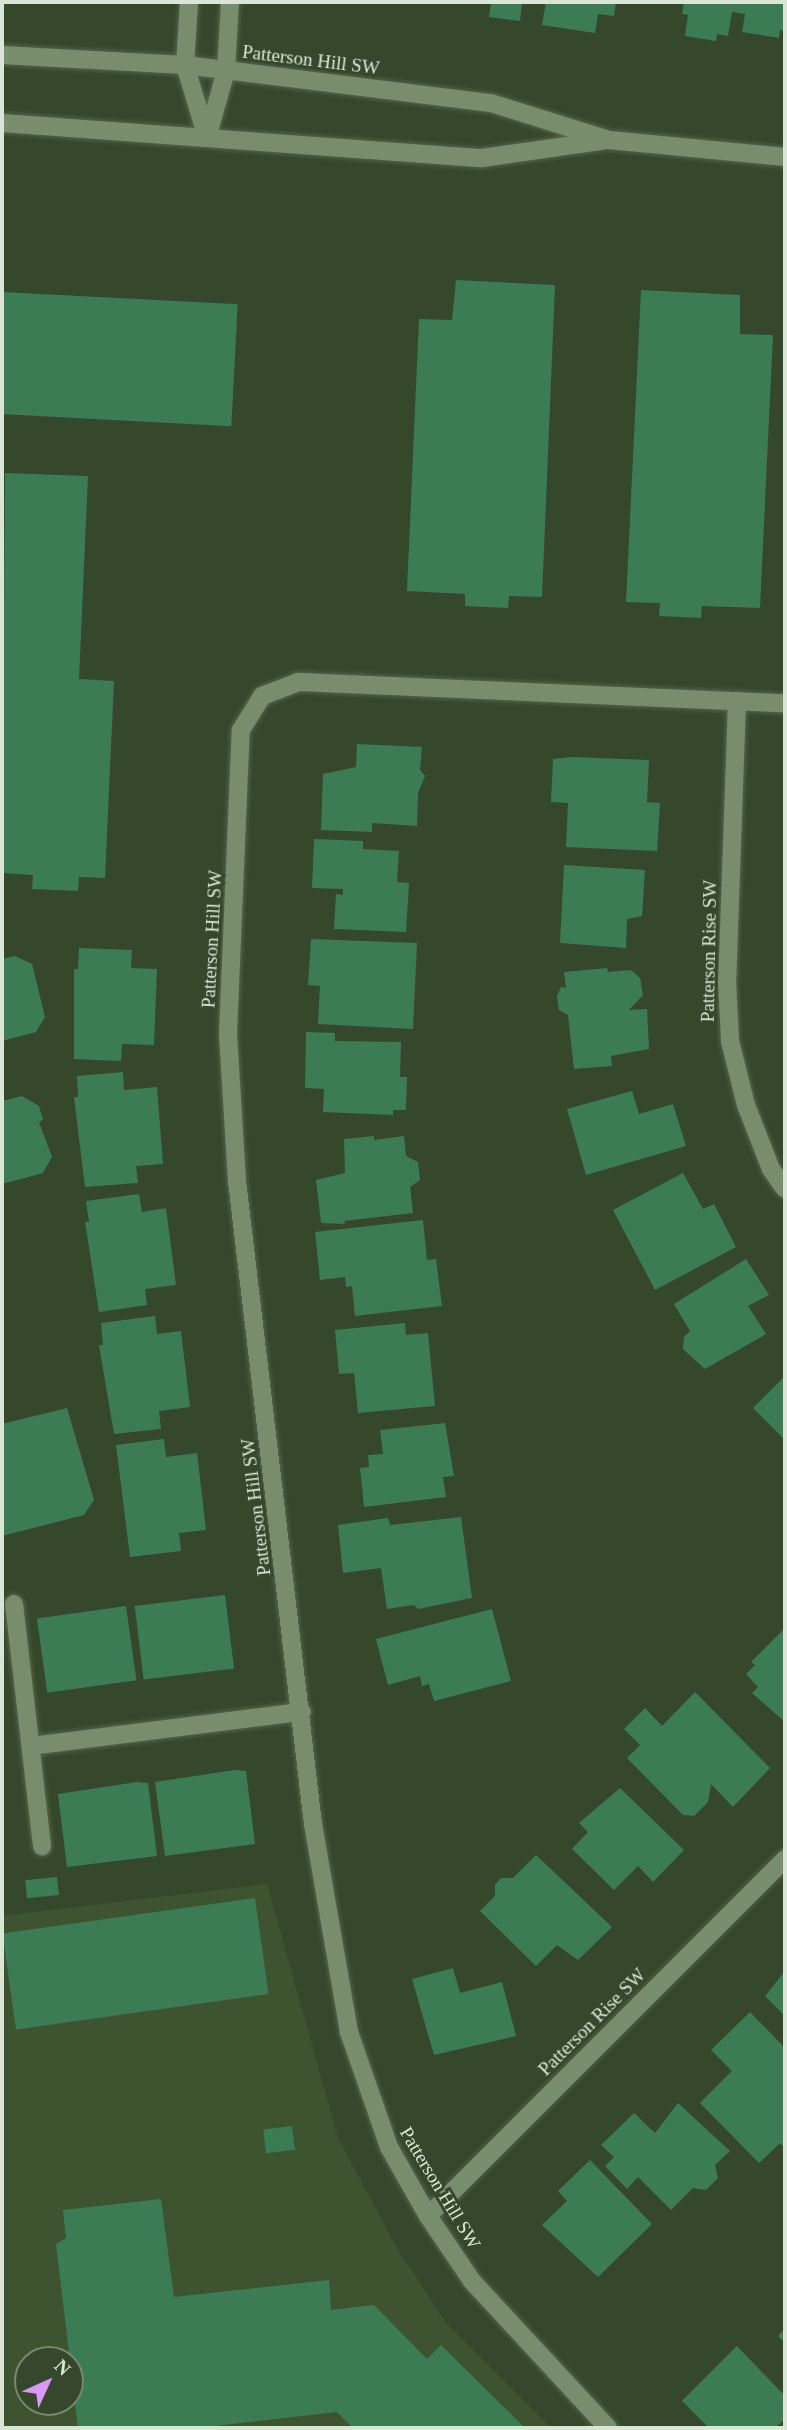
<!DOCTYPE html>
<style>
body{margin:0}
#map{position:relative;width:787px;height:2430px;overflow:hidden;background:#36482b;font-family:"Times New Roman",serif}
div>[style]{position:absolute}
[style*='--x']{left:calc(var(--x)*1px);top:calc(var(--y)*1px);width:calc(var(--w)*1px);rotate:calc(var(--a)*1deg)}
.built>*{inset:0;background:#3e5430}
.building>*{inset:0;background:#3c7c54;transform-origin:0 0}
.roads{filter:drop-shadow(0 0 2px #56654c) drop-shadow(0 0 2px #56654c)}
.minor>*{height:18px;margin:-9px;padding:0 9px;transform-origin:9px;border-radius:9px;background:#788d6c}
span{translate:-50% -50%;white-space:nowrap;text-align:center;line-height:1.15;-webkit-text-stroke:6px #36482b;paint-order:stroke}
.street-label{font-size:19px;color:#dae6d4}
.frame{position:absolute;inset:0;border:4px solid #dae6d4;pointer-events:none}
.north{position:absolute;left:14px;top:2346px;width:70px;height:70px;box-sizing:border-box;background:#36482b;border:2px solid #78876f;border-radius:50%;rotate:45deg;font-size:19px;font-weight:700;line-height:28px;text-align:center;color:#dae6d4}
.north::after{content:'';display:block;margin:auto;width:24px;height:32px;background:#d99af7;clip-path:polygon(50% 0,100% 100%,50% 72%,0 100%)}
</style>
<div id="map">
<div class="built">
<div style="clip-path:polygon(evenodd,267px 1884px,338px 2138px,397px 2248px,446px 2323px,551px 2428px,2px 2428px,2px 1916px,267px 1884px,28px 2360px,70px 2360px,70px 2402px,28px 2402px,28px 2360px)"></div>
</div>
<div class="building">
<div style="clip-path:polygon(491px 2px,522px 2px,520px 21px,489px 17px)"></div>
<div style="clip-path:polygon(546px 2px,616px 2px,614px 16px,598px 14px,595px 33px,542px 25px)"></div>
<div style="clip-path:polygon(684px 2px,785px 2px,785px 31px,780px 30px,779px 38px,742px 32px,745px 14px,732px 12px,728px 36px,717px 34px,716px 41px,685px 36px,688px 15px,682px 14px)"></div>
<div style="clip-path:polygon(456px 280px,555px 285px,542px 597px,509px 596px,508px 608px,465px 606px,465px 594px,407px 591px,419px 319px,452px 320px)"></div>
<div style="clip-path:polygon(641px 290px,740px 295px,740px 334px,773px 335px,760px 608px,702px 606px,701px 618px,659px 616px,660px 603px,626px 602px)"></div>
<div style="left:2px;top:292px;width:236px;height:122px;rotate:3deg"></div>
<div style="clip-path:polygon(5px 473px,88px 476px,79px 679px,114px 681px,105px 878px,79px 877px,78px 891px,32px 889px,33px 875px,2px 873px)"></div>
<div style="clip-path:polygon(357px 744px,422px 747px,420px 770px,425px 776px,418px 793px,417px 826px,372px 823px,372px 832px,321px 830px,323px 774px,356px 767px)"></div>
<div style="clip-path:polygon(572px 757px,649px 760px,647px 802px,660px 803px,657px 851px,566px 847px,568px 803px,551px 802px,553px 759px)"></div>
<div style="clip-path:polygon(314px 839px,363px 841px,363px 849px,399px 851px,397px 882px,409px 883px,406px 932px,334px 929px,336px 894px,343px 895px,343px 889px,312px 888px)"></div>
<div style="clip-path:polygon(564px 865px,645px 870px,642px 916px,627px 919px,626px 948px,560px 943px)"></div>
<div style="clip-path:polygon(311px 939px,417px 943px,413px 1029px,318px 1024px,320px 986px,308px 985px)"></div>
<div style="clip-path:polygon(79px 948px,132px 950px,131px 968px,157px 969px,154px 1045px,122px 1044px,121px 1061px,74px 1059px,74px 969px,78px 969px)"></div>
<div style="clip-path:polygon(15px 956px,32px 964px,45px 1017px,36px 1032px,2px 1041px,2px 959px)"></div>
<div style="clip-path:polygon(607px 968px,608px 972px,631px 970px,640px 978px,643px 995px,629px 1010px,647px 1009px,649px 1049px,611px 1056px,612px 1066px,574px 1069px,568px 1015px,559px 1010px,557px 996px,561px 987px,566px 988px,564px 972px)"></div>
<div style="clip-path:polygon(306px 1032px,335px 1033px,335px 1041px,401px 1042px,400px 1077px,407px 1077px,406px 1110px,393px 1110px,393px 1115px,323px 1112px,324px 1089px,305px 1088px)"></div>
<div style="clip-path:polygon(123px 1072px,124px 1090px,157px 1087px,163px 1164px,136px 1166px,138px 1183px,85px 1187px,74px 1097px,78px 1097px,77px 1076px)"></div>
<div style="clip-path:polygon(632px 1091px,639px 1114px,673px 1104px,686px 1146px,586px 1175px,567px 1109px)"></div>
<div style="clip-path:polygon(22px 1096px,39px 1106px,43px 1120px,39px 1122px,52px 1157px,43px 1173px,2px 1184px,2px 1101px)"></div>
<div style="clip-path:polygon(374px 1136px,374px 1140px,404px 1136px,406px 1156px,418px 1162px,420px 1180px,410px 1187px,413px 1213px,344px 1221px,345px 1224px,321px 1223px,316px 1180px,345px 1173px,344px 1139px)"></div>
<div style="clip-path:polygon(683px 1173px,703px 1209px,714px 1204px,736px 1247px,655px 1290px,613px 1210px)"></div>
<div style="clip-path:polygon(139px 1194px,142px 1212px,166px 1208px,176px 1285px,145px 1289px,147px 1305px,99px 1312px,85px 1222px,89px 1222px,86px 1201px)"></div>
<div style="clip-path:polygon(423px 1220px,427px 1260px,436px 1259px,442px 1306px,355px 1316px,352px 1286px,346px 1287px,345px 1277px,320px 1280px,315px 1232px)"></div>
<div style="clip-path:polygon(746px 1259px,769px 1295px,748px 1306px,766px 1334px,705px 1369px,683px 1349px,684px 1337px,690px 1331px,674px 1304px)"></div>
<div style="clip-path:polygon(155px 1316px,157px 1334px,181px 1331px,190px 1407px,159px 1411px,161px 1429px,114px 1434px,99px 1345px,103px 1345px,101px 1323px)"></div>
<div style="clip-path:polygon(405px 1323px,406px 1335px,428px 1333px,435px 1406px,358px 1413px,354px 1373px,339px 1374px,335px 1330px)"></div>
<div style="clip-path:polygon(785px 1376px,785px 1440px,753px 1408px)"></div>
<div style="clip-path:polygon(67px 1408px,94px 1500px,84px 1515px,2px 1536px,2px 1424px)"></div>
<div style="clip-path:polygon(445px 1423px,454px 1476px,443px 1477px,446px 1497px,364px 1507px,360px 1468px,369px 1467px,368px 1455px,383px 1454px,380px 1430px)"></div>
<div style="clip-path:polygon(164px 1439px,166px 1457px,197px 1453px,206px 1530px,179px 1533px,181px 1551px,130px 1557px,116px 1445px)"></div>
<div style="clip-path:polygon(461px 1517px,472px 1598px,418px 1609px,414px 1605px,387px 1609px,381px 1568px,343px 1573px,338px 1525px,388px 1518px,390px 1525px)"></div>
<div style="left:225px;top:1595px;width:74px;height:91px;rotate:83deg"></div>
<div style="left:126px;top:1606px;width:75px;height:90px;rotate:82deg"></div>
<div style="clip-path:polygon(492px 1609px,511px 1681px,434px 1701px,429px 1684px,422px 1686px,420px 1676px,388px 1685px,376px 1639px)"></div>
<div style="clip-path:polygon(785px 1628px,785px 1722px,752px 1693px,758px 1687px,746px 1674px,755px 1665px,751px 1662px)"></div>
<div style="clip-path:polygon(695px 1692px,770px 1768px,733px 1807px,711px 1784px,708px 1802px,694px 1816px,683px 1815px,627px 1758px,640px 1745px,624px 1729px,645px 1708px,662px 1726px)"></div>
<div style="clip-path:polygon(235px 1770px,246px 1771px,255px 1844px,165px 1856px,155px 1782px)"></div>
<div style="clip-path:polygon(137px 1782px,148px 1783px,157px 1856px,67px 1867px,58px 1794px)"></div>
<div style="clip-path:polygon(620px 1788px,684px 1850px,653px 1882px,638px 1866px,614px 1890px,572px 1849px,588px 1832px,579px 1823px)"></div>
<div style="clip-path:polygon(536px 1855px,612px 1927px,578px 1960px,557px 1945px,536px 1966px,480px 1911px,495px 1896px,495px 1885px,501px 1878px,513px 1878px)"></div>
<div style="left:57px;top:1877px;width:18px;height:32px;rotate:84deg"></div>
<div style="left:255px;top:1898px;width:97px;height:255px;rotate:82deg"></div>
<div style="clip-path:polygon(453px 1968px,460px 1993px,502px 1982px,516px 2036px,434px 2055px,412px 1979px)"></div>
<div style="clip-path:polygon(785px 1971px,785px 2016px,765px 1996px)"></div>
<div style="clip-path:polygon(750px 2012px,785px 2048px,785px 2149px,780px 2143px,759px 2163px,700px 2103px,732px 2071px,711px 2050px)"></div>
<div style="clip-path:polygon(678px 2103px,730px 2151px,715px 2165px,718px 2178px,706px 2190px,693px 2188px,671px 2210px,638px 2177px,627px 2189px,605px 2166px,614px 2157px,601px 2145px,634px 2113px,655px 2133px)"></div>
<div style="left:292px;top:2126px;width:24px;height:29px;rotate:83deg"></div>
<div style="clip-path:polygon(590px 2160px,652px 2224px,598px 2277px,542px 2225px,567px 2201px,558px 2191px)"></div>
<div style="clip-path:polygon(161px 2199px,174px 2297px,329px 2280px,331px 2310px,374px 2305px,427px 2359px,441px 2345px,525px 2428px,353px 2428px,337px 2412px,198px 2428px,78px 2428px,56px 2244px,66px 2238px,63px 2210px)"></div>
<div style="clip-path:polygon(785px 2328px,785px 2343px,778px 2336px)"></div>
<div style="clip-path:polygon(737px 2346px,785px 2396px,785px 2419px,775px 2428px,709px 2428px,682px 2401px)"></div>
</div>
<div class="roads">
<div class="minor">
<div style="--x:189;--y:2;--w:63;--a:93.6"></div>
<div style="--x:185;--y:65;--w:76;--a:73.2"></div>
<div style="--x:2;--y:55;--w:183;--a:3.1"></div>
<div style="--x:185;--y:65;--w:308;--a:7.1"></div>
<div style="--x:491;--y:103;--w:124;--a:17.4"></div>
<div style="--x:609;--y:140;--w:177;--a:5.5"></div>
<div style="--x:2;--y:123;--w:481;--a:4.2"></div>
<div style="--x:482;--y:158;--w:121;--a:-8.1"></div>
<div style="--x:207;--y:138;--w:70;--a:-74.2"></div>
<div style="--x:226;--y:71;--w:69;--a:-86.7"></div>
<div style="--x:737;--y:701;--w:280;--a:92"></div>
<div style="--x:727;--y:981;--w:60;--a:87.1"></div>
<div style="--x:730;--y:1041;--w:66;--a:76"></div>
<div style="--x:746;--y:1105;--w:69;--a:68.7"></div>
<div style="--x:771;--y:1169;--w:24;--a:55"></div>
<div style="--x:14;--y:1604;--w:244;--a:83.4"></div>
<div style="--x:31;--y:1746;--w:273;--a:-7.2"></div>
<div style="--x:428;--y:2216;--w:505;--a:-45"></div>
<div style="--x:608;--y:2428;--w:200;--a:-132.8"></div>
<div style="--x:472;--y:2281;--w:78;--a:-124.1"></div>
<div style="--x:428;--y:2216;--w:79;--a:-119.5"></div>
<div style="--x:389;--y:2147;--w:122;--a:-109.2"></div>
<div style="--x:349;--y:2032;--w:211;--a:-99.8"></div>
<div style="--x:313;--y:1824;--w:647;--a:-96.74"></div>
<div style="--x:237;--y:1181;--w:147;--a:-93.5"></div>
<div style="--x:228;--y:1034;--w:304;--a:-87.6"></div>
<div style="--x:241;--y:730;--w:40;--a:-58"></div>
<div style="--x:262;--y:696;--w:39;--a:-21"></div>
<div style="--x:298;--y:682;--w:487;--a:2.5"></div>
</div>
</div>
<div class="street-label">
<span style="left:311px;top:60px;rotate:7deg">Patterson Hill SW</span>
<span style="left:212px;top:939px;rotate:-87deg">Patterson Hill SW</span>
<span style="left:709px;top:951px;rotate:-89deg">Patterson Rise SW</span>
<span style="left:256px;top:1507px;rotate:-97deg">Patterson Hill SW</span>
<span style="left:592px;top:2022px;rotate:-45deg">Patterson Rise SW</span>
<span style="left:440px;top:2188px;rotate:59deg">Patterson Hill SW</span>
</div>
<div class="frame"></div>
<div class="north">N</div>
</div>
